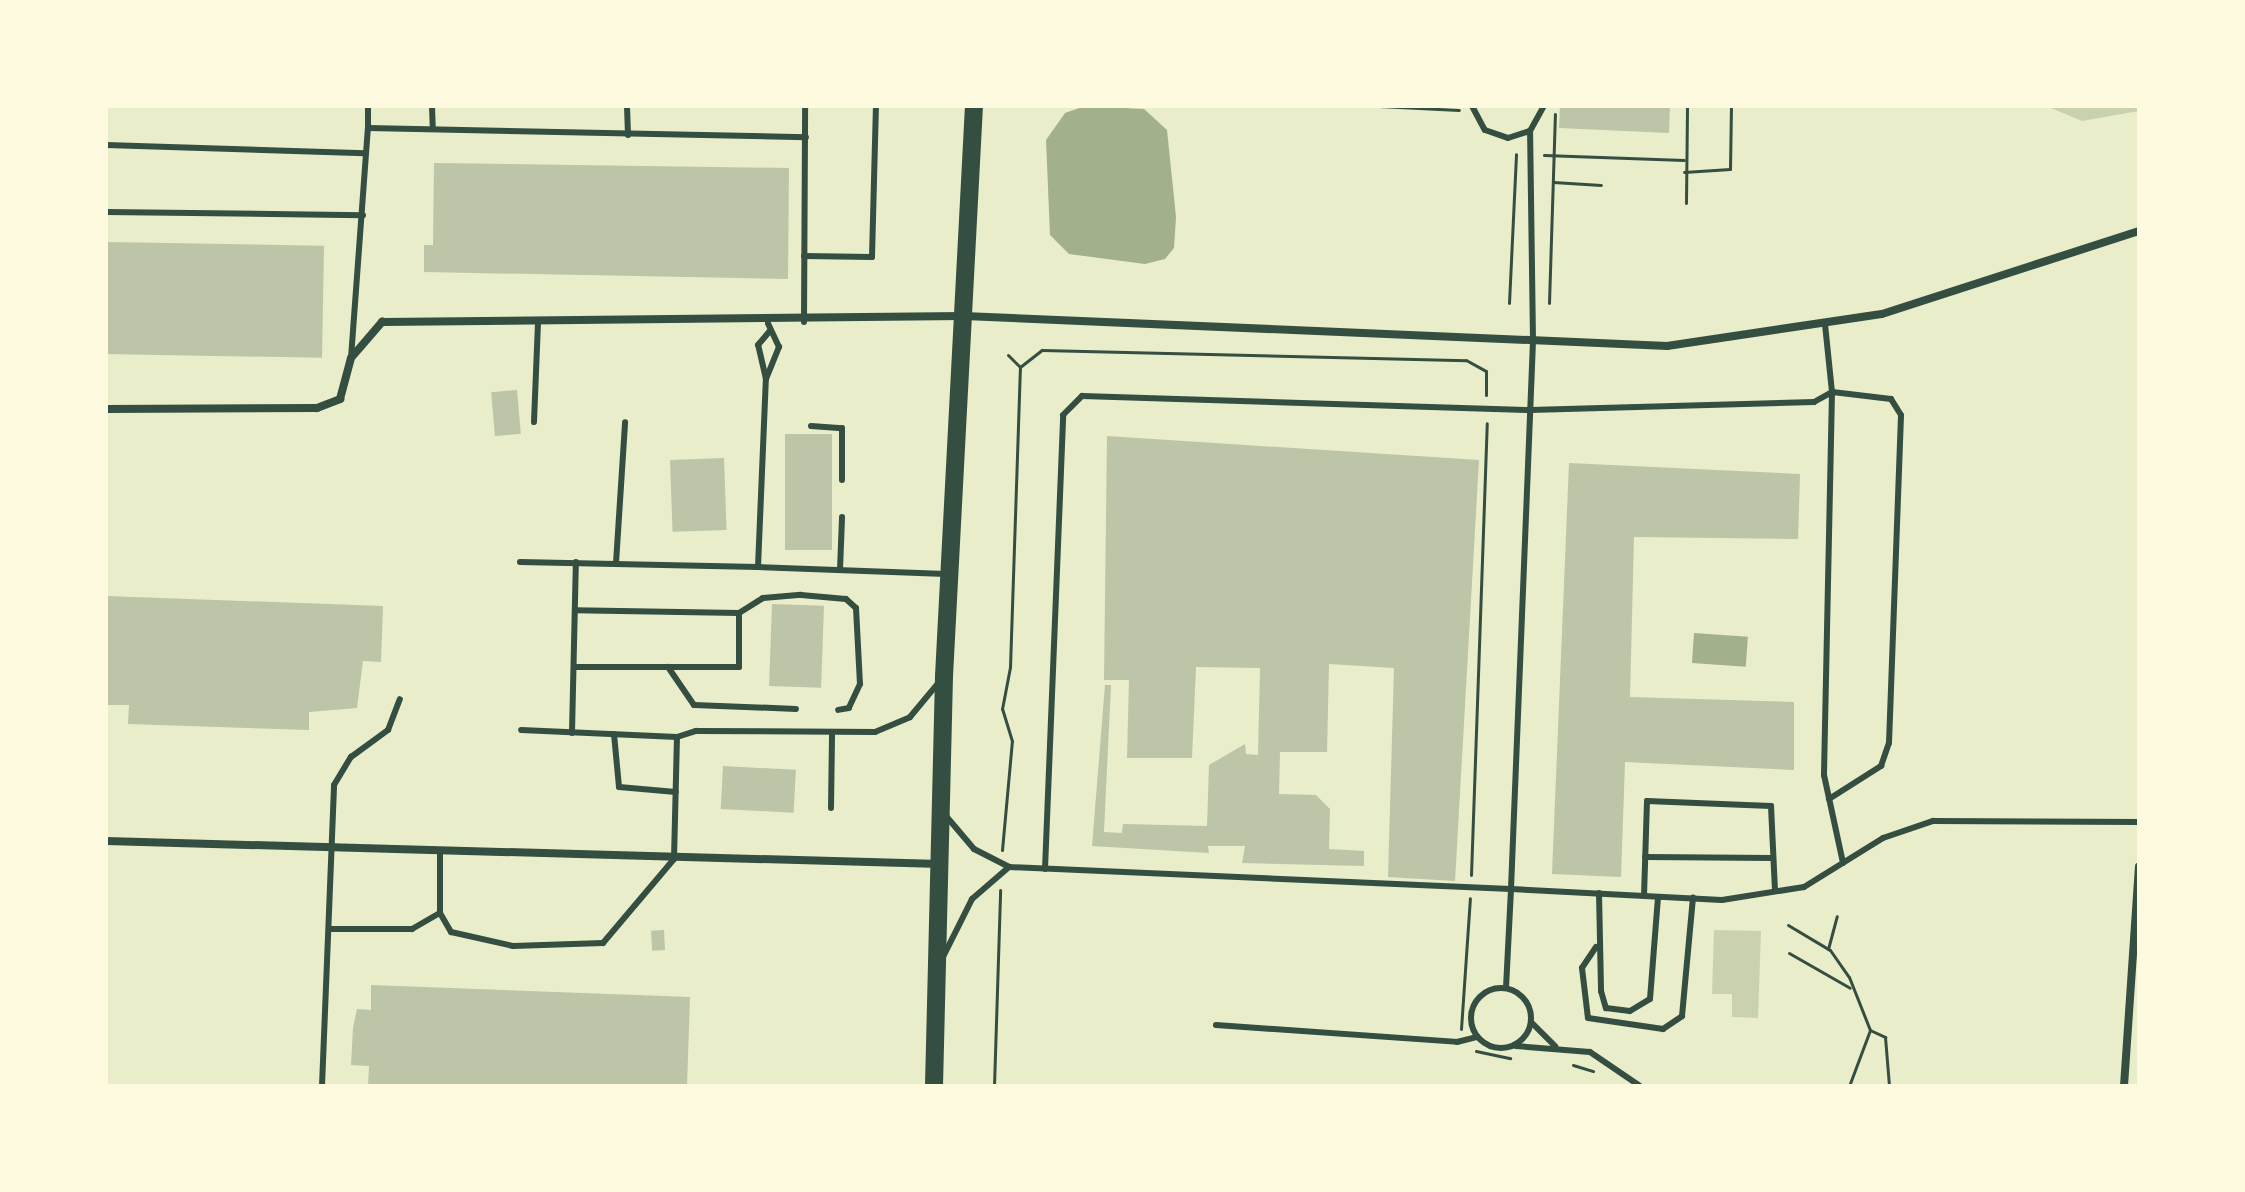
<!DOCTYPE html>
<style>
body{margin:0}
#map{position:relative;width:2245px;height:1192px;overflow:hidden;background:#e9edc9;font-family:Barlow,sans-serif}
div>[style]{position:absolute}
[style*='--x']{left:calc(var(--x)*1px);top:calc(var(--y)*1px);width:calc(var(--w)*1px);rotate:calc(var(--a)*1deg)}
.green>*{inset:0;background:#cad2ad}
.water>*{inset:0;background:#a3b18a;transform-origin:0 0}
.building>*{inset:0;background:#bcc5a7;transform-origin:0 0}
.path>*{height:3px;margin:-1.5px;padding:0 1.5px;transform-origin:1.5px;border-radius:1.5px;background:#344e41}
.service>*{height:6px;margin:-3px;padding:0 3px;transform-origin:3px;border-radius:3px;background:#344e41}
.service>.ring{margin:-3px;padding:0;box-sizing:content-box;background:none;border:6px solid #344e41;border-radius:50%}
.minor>*{height:8px;margin:-4px;padding:0 4px;transform-origin:4px;border-radius:4px;background:#344e41}
.primary>*{height:18px;margin:-9px;padding:0 9px;transform-origin:9px;border-radius:9px;background:#344e41}
span{translate:-50% -50%;white-space:nowrap;text-align:center;line-height:1.15;-webkit-text-stroke:7px #fefae0;paint-order:stroke}
.frame{position:absolute;inset:0;border:108px solid #fefae0;pointer-events:none}
</style>
<div id="map">
<div class="green">
<div style="clip-path:polygon(2046px 106px,2139px 106px,2139px 111px,2082px 121px)"></div>
<div style="clip-path:polygon(1714px 930px,1761px 931px,1758px 1018px,1732px 1017px,1732px 994px,1712px 994px)"></div>
</div>
<div class="water">
<div style="clip-path:polygon(1085px 106px,1144px 109px,1167px 130px,1176px 217px,1174px 248px,1165px 259px,1145px 264px,1069px 254px,1050px 235px,1046px 140px,1065px 113px)"></div>
<div style="left:1694px;top:633px;width:54px;height:30px;rotate:4deg"></div>
</div>
<div class="building">
<div style="clip-path:polygon(1560px 106px,1670px 106px,1669px 133px,1559px 128px)"></div>
<div style="clip-path:polygon(434px 163px,789px 168px,788px 279px,424px 272px,424px 245px,433px 245px)"></div>
<div style="left:106px;top:242px;width:218px;height:112px;rotate:1deg"></div>
<div style="left:517px;top:390px;width:44px;height:26px;rotate:85deg"></div>
<div style="left:785px;top:434px;width:47px;height:116px"></div>
<div style="clip-path:polygon(1107px 436px,1479px 460px,1455px 881px,1388px 877px,1394px 668px,1329px 664px,1327px 752px,1280px 752px,1279px 794px,1316px 795px,1330px 809px,1329px 849px,1364px 851px,1364px 866px,1242px 863px,1245px 846px,1208px 846px,1209px 853px,1092px 846px,1105px 685px,1111px 685px,1104px 832px,1122px 833px,1123px 824px,1207px 826px,1209px 765px,1245px 744px,1246px 754px,1258px 755px,1260px 668px,1196px 667px,1192px 758px,1127px 758px,1129px 680px,1104px 680px)"></div>
<div style="left:724px;top:458px;width:72px;height:54px;rotate:88deg"></div>
<div style="clip-path:polygon(1569px 463px,1800px 474px,1798px 539px,1634px 537px,1630px 697px,1794px 702px,1794px 770px,1625px 762px,1621px 877px,1552px 874px)"></div>
<div style="clip-path:polygon(106px 596px,383px 606px,381px 662px,363px 661px,357px 708px,309px 712px,309px 730px,128px 724px,129px 705px,106px 705px)"></div>
<div style="left:772px;top:604px;width:52px;height:82px;rotate:2deg"></div>
<div style="left:723px;top:766px;width:73px;height:43px;rotate:3deg"></div>
<div style="left:664px;top:930px;width:20px;height:13px;rotate:87deg"></div>
<div style="clip-path:polygon(371px 985px,690px 997px,687px 1086px,368px 1086px,369px 1066px,351px 1065px,353px 1028px,357px 1009px,371px 1010px)"></div>
</div>
<div class="path">
<div style="--x:1379;--y:106;--w:80;--a:2.9"></div>
<div style="--x:1544;--y:155;--w:140;--a:2"></div>
<div style="--x:1684;--y:172;--w:46;--a:-3.7"></div>
<div style="--x:1730;--y:169;--w:63;--a:-89.1"></div>
<div style="--x:1553;--y:182;--w:48;--a:3.6"></div>
<div style="--x:1686;--y:203;--w:97;--a:-89.4"></div>
<div style="--x:1509;--y:303;--w:149;--a:-87.3"></div>
<div style="--x:1549;--y:303;--w:189;--a:-88.2"></div>
<div style="--x:1020;--y:367;--w:28;--a:-38"></div>
<div style="--x:1042;--y:350;--w:424;--a:1.4"></div>
<div style="--x:1466;--y:360;--w:23;--a:29"></div>
<div style="--x:1486;--y:371;--w:24;--a:90"></div>
<div style="--x:1002;--y:850;--w:109;--a:-84.8"></div>
<div style="--x:1012;--y:741;--w:34;--a:-107"></div>
<div style="--x:1002;--y:709;--w:43;--a:-79.2"></div>
<div style="--x:1010;--y:667;--w:300;--a:-88.1"></div>
<div style="--x:1020;--y:367;--w:17;--a:-135"></div>
<div style="--x:1471;--y:875;--w:452;--a:-88"></div>
<div style="--x:1788;--y:925;--w:49;--a:30.8"></div>
<div style="--x:1830;--y:950;--w:33;--a:55"></div>
<div style="--x:1849;--y:977;--w:57;--a:68.4"></div>
<div style="--x:1870;--y:1030;--w:17;--a:25"></div>
<div style="--x:1885;--y:1037;--w:49;--a:85.3"></div>
<div style="--x:1828;--y:949;--w:34;--a:-75"></div>
<div style="--x:1789;--y:953;--w:70;--a:29.8"></div>
<div style="--x:1461;--y:1029;--w:131;--a:-86.1"></div>
<div style="--x:1476;--y:1051;--w:35;--a:12"></div>
<div style="--x:1573;--y:1065;--w:21;--a:17"></div>
<div style="--x:994;--y:1086;--w:196;--a:-88.2"></div>
<div style="--x:1849;--y:1086;--w:60;--a:-69.4"></div>
</div>
<div class="service">
<div style="--x:368;--y:106;--w:22;--a:90"></div>
<div style="--x:368;--y:128;--w:438;--a:1.2"></div>
<div style="--x:432;--y:106;--w:23;--a:88"></div>
<div style="--x:627;--y:106;--w:29;--a:88"></div>
<div style="--x:1472;--y:106;--w:27;--a:62"></div>
<div style="--x:1485;--y:130;--w:24;--a:19"></div>
<div style="--x:1508;--y:138;--w:23;--a:-18"></div>
<div style="--x:1530;--y:131;--w:29;--a:-61"></div>
<div style="--x:106;--y:145;--w:259;--a:1.8"></div>
<div style="--x:106;--y:212;--w:257;--a:0.7"></div>
<div style="--x:804;--y:256;--w:68;--a:0.8"></div>
<div style="--x:872;--y:257;--w:151;--a:-88.5"></div>
<div style="--x:804;--y:322;--w:216;--a:-89.7"></div>
<div style="--x:351;--y:358;--w:231;--a:-85.8"></div>
<div style="--x:766;--y:379;--w:35;--a:-103"></div>
<div style="--x:758;--y:345;--w:17;--a:-50"></div>
<div style="--x:534;--y:422;--w:99;--a:-87.7"></div>
<div style="--x:811;--y:426;--w:31;--a:4"></div>
<div style="--x:842;--y:428;--w:52;--a:90"></div>
<div style="--x:520;--y:562;--w:238;--a:1.2"></div>
<div style="--x:758;--y:567;--w:188;--a:-87.6"></div>
<div style="--x:766;--y:379;--w:35;--a:-68"></div>
<div style="--x:779;--y:347;--w:26;--a:-115"></div>
<div style="--x:616;--y:563;--w:141;--a:-86.3"></div>
<div style="--x:758;--y:567;--w:188;--a:2.1"></div>
<div style="--x:840;--y:570;--w:53;--a:-87.8"></div>
<div style="--x:739;--y:613;--w:28;--a:-32"></div>
<div style="--x:763;--y:598;--w:38;--a:-5"></div>
<div style="--x:801;--y:595;--w:45;--a:5.1"></div>
<div style="--x:846;--y:599;--w:13;--a:42"></div>
<div style="--x:856;--y:608;--w:76;--a:87"></div>
<div style="--x:860;--y:684;--w:26;--a:115"></div>
<div style="--x:849;--y:708;--w:11;--a:170"></div>
<div style="--x:574;--y:667;--w:165;--a:0"></div>
<div style="--x:739;--y:667;--w:54;--a:-90"></div>
<div style="--x:739;--y:613;--w:164;--a:-179"></div>
<div style="--x:668;--y:667;--w:46;--a:55.6"></div>
<div style="--x:694;--y:705;--w:102;--a:2.2"></div>
<div style="--x:572;--y:733;--w:171;--a:-88.7"></div>
<div style="--x:614;--y:734;--w:53;--a:84.6"></div>
<div style="--x:619;--y:787;--w:57;--a:5"></div>
<div style="--x:677;--y:737;--w:20;--a:-18"></div>
<div style="--x:696;--y:731;--w:179;--a:0.3"></div>
<div style="--x:875;--y:732;--w:38;--a:-23"></div>
<div style="--x:910;--y:717;--w:47;--a:-50.2"></div>
<div style="--x:1829;--y:799;--w:62;--a:-32.4"></div>
<div style="--x:1881;--y:766;--w:24;--a:-71"></div>
<div style="--x:1889;--y:743;--w:328;--a:-87.9"></div>
<div style="--x:1901;--y:415;--w:19;--a:-122"></div>
<div style="--x:1891;--y:399;--w:59;--a:-173.2"></div>
<div style="--x:1832;--y:392;--w:383;--a:91.2"></div>
<div style="--x:1824;--y:775;--w:90;--a:77.8"></div>
<div style="--x:831;--y:808;--w:73;--a:-89.2"></div>
<div style="--x:946;--y:816;--w:43;--a:49.7"></div>
<div style="--x:974;--y:849;--w:39;--a:27"></div>
<div style="--x:1009;--y:867;--w:502;--a:2.51"></div>
<div style="--x:1511;--y:889;--w:548;--a:-87.7"></div>
<div style="--x:1533;--y:341;--w:210;--a:-90.8"></div>
<div style="--x:440;--y:850;--w:63;--a:90"></div>
<div style="--x:440;--y:913;--w:22;--a:60"></div>
<div style="--x:451;--y:932;--w:64;--a:12.7"></div>
<div style="--x:513;--y:946;--w:90;--a:-1.9"></div>
<div style="--x:603;--y:943;--w:110;--a:-49.8"></div>
<div style="--x:674;--y:859;--w:122;--a:-88.6"></div>
<div style="--x:677;--y:737;--w:156;--a:-177.4"></div>
<div style="--x:1645;--y:857;--w:128;--a:0.4"></div>
<div style="--x:1045;--y:869;--w:454;--a:-87.7"></div>
<div style="--x:1063;--y:415;--w:27;--a:-45"></div>
<div style="--x:1082;--y:396;--w:448;--a:1.8"></div>
<div style="--x:1530;--y:410;--w:284;--a:-1.6"></div>
<div style="--x:1814;--y:402;--w:21;--a:-29"></div>
<div style="--x:1832;--y:392;--w:68;--a:-95.9"></div>
<div style="--x:1599;--y:893;--w:98;--a:88.8"></div>
<div style="--x:1601;--y:991;--w:18;--a:74"></div>
<div style="--x:1606;--y:1008;--w:24;--a:7"></div>
<div style="--x:1630;--y:1011;--w:23;--a:-31"></div>
<div style="--x:1650;--y:999;--w:102;--a:-85.5"></div>
<div style="--x:1644;--y:896;--w:95;--a:-88.2"></div>
<div style="--x:1647;--y:801;--w:124;--a:2.3"></div>
<div style="--x:1771;--y:806;--w:85;--a:87.3"></div>
<div style="--x:329;--y:929;--w:83;--a:0"></div>
<div style="--x:412;--y:929;--w:32;--a:-30"></div>
<div style="--x:1596;--y:947;--w:25;--a:124"></div>
<div style="--x:1582;--y:968;--w:50;--a:83.2"></div>
<div style="--x:1588;--y:1018;--w:76;--a:8.3"></div>
<div style="--x:1663;--y:1029;--w:23;--a:-34"></div>
<div style="--x:1682;--y:1016;--w:119;--a:-84.7"></div>
<div style="--x:943;--y:957;--w:65;--a:-63.4"></div>
<div style="--x:972;--y:899;--w:49;--a:-40.9"></div>
<div class="ring" style="left:1471px;top:988px;width:54px;height:54px"></div>
<div style="--x:1506;--y:988;--w:99;--a:-87.1"></div>
<div style="--x:1511;--y:889;--w:211;--a:3"></div>
<div style="--x:1722;--y:900;--w:83;--a:-9"></div>
<div style="--x:1804;--y:887;--w:93;--a:-31.8"></div>
<div style="--x:1883;--y:838;--w:53;--a:-18.8"></div>
<div style="--x:1933;--y:821;--w:206;--a:0.3"></div>
<div style="--x:1532;--y:1023;--w:33;--a:45"></div>
<div style="--x:1216;--y:1025;--w:242;--a:4"></div>
<div style="--x:1457;--y:1042;--w:21;--a:-14"></div>
<div style="--x:1516;--y:1046;--w:74;--a:4.6"></div>
<div style="--x:1590;--y:1052;--w:60;--a:34.2"></div>
<div style="--x:322;--y:1086;--w:301;--a:-87.7"></div>
<div style="--x:334;--y:785;--w:33;--a:-59"></div>
<div style="--x:351;--y:757;--w:46;--a:-36.1"></div>
<div style="--x:388;--y:730;--w:33;--a:-69"></div>
</div>
<div class="minor">
<div style="--x:106;--y:409;--w:211;--a:-0.3"></div>
<div style="--x:317;--y:408;--w:25;--a:-21"></div>
<div style="--x:340;--y:399;--w:42;--a:-75"></div>
<div style="--x:351;--y:358;--w:48;--a:-49.3"></div>
<div style="--x:382;--y:322;--w:582;--a:-0.59"></div>
<div style="--x:964;--y:316;--w:704;--a:2.44"></div>
<div style="--x:1667;--y:346;--w:217;--a:-8.5"></div>
<div style="--x:1882;--y:314;--w:270;--a:-17.9"></div>
<div style="--x:106;--y:841;--w:835;--a:1.58"></div>
<div style="--x:2124;--y:1086;--w:220;--a:-86.1"></div>
</div>
<div class="primary">
<div style="--x:934;--y:1086;--w:410;--a:-88.6"></div>
<div style="--x:944;--y:676;--w:571;--a:-86.99"></div>
</div>
<div class="frame"></div>
</div>
